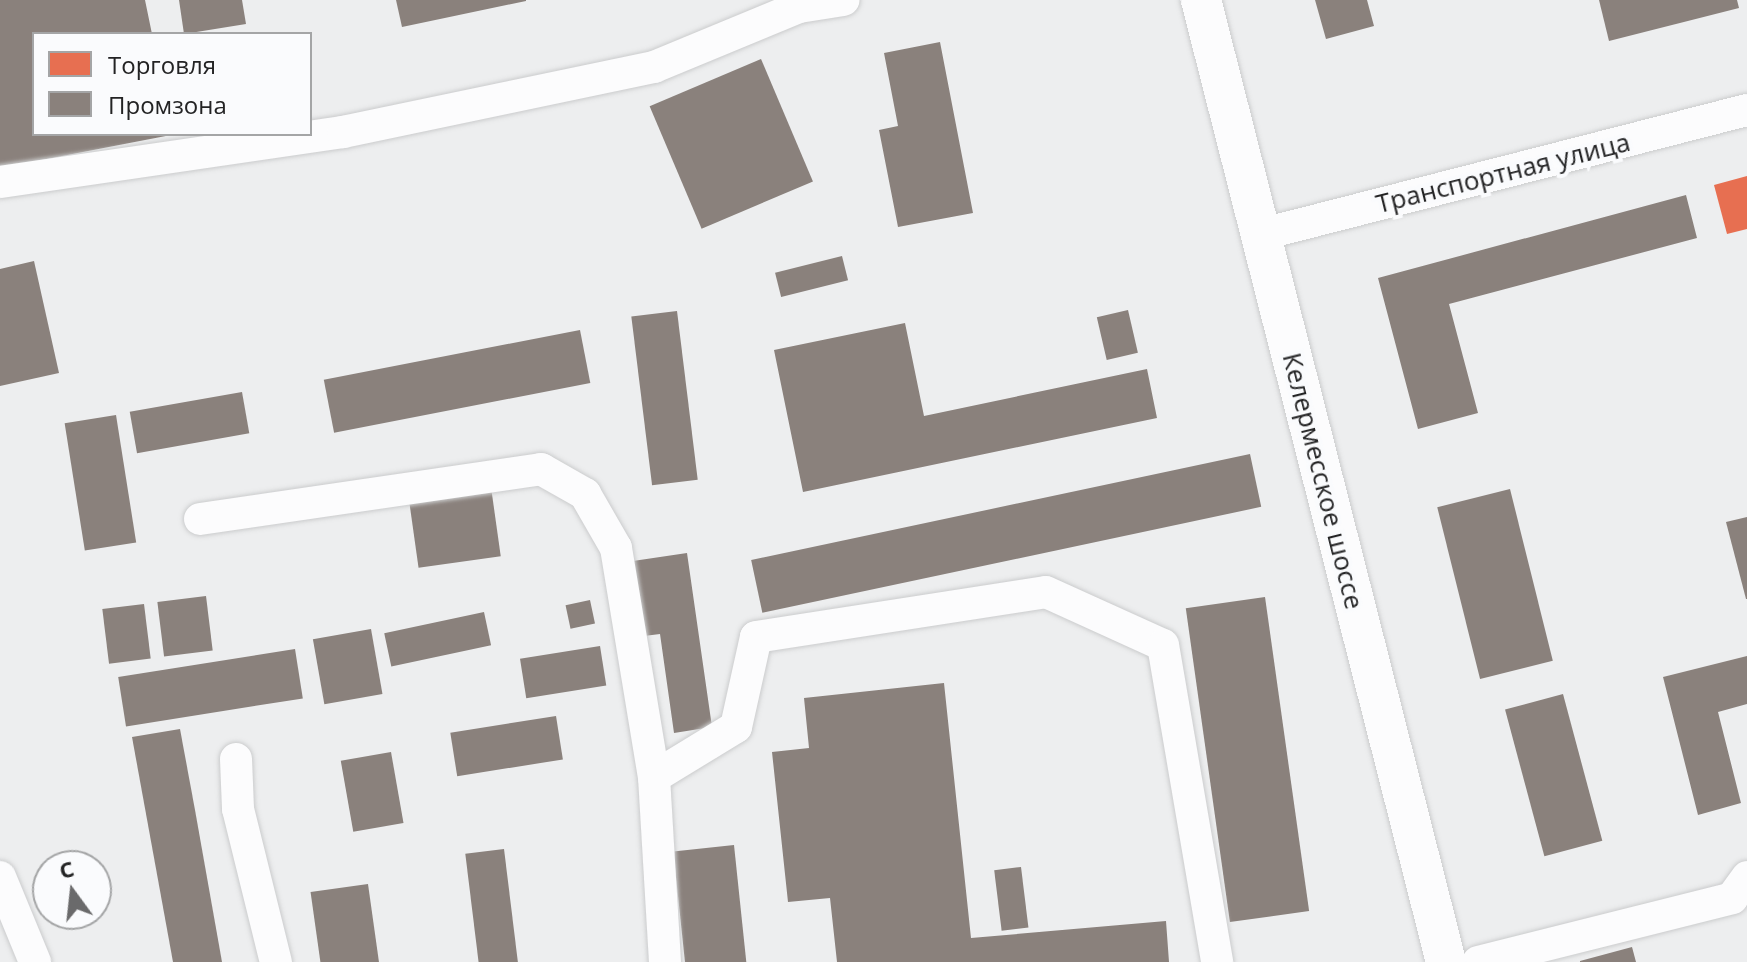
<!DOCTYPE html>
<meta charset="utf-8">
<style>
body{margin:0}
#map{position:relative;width:1747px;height:962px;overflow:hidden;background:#edeeef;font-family:"Open Sans",sans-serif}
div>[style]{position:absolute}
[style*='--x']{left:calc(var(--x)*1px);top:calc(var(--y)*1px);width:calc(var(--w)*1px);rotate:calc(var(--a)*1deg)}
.shops>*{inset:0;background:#e76f51}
.industry>*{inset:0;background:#8a817c;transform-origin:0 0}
.roads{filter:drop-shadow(0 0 2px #cbcccd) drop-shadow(0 0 2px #cbcccd)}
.minor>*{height:32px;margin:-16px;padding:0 16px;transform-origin:16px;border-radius:16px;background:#fcfcfd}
.major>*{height:40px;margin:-20px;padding:0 20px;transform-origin:20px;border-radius:20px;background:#fcfcfd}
span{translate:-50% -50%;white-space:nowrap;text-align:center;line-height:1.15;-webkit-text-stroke:8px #fafbfd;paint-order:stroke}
.street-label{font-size:26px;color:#232324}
.legend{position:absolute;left:32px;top:32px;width:280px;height:104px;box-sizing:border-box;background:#fafbfd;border:2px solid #a4a5a6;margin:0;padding:10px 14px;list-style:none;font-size:24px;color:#232324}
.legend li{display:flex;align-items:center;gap:16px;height:40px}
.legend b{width:40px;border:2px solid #a4a5a6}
.north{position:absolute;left:32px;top:850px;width:80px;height:80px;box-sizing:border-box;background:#fafbfd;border:2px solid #a4a5a6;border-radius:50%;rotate:345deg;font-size:22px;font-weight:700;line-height:32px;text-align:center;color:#232324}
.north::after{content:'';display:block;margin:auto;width:28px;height:36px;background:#6a6a6b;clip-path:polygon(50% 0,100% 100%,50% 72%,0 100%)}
</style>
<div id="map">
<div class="shops">
<div style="clip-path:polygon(1747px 176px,1747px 229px,1727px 234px,1714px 185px)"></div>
</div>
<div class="industry">
<div style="clip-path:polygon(0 0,145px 0,152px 34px,34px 34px,34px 134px,171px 135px,0 168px)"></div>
<div style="clip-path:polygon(179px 0,242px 0,246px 24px,184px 34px)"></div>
<div style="clip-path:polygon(396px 0,526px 0,526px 1px,402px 27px)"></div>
<div style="clip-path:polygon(1315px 0,1367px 0,1374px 26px,1326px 39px)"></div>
<div style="clip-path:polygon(1599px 0,1737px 0,1739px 8px,1609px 41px)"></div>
<div style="clip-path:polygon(940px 42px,973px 213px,898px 227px,879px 130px,898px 126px,884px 53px)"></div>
<div style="left:761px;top:59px;width:133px;height:121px;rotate:67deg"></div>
<div style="clip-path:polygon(1686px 195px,1697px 238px,1449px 304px,1478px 413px,1418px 429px,1378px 278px)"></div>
<div style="left:842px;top:256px;width:25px;height:69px;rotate:76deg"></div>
<div style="clip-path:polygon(34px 261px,59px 373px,0 386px,0 269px)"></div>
<div style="left:1128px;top:310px;width:44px;height:32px;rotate:77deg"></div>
<div style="left:677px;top:311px;width:170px;height:46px;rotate:83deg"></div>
<div style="clip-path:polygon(905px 323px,924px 416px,1147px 369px,1157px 418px,803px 492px,774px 350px)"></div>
<div style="left:580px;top:330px;width:54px;height:261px;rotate:79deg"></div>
<div style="left:242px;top:392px;width:42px;height:114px;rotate:80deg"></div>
<div style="left:116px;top:415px;width:129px;height:52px;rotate:81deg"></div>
<div style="left:1250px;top:454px;width:54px;height:510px;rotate:78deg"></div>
<div style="left:491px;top:487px;width:70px;height:83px;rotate:82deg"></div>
<div style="left:1510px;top:489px;width:177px;height:75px;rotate:76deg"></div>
<div style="clip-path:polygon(1747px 517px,1747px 599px,1746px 599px,1726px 522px)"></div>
<div style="clip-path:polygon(687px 553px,712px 727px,674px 733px,660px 634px,644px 636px,633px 561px)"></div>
<div style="left:206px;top:596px;width:55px;height:49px;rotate:83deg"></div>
<div style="left:1265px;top:597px;width:317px;height:80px;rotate:82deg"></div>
<div style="left:590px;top:600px;width:24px;height:25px;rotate:78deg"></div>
<div style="left:144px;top:604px;width:55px;height:42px;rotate:83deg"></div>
<div style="left:484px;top:612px;width:34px;height:102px;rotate:78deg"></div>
<div style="left:371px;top:629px;width:66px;height:59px;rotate:80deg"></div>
<div style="left:600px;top:646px;width:40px;height:81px;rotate:81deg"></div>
<div style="left:295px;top:649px;width:50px;height:179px;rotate:81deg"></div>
<div style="clip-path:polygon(1747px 656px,1747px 704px,1718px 712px,1741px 803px,1698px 815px,1663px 677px)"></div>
<div style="clip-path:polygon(944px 683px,971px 938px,1166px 921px,1169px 962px,837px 962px,830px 898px,788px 902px,772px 752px,809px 748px,804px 698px)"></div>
<div style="left:1563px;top:694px;width:152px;height:60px;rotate:75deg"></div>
<div style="left:556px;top:716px;width:44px;height:107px;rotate:81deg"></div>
<div style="clip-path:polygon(180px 729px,195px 810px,222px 962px,173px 962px,132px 737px)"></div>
<div style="left:391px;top:752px;width:72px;height:51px;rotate:80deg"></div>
<div style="left:734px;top:845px;width:118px;height:61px;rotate:84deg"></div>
<div style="left:504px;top:849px;width:114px;height:39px;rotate:83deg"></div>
<div style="left:1021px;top:867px;width:61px;height:27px;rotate:83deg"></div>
<div style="left:368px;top:884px;width:79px;height:58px;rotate:82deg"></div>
<div style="clip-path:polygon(1632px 947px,1636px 962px,1580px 962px,1580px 961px)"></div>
</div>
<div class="roads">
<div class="minor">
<div style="--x:0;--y:182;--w:347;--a:-8.3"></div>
<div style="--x:343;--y:132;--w:318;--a:-11.8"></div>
<div style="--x:654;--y:67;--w:157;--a:-22.5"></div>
<div style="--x:799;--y:7;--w:45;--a:-9"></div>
<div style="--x:1259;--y:235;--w:504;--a:-14.37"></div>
<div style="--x:200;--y:519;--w:345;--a:-8.3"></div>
<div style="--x:541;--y:469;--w:51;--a:29.6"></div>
<div style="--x:585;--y:494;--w:62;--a:60.1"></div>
<div style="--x:616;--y:548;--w:232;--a:80.6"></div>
<div style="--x:654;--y:777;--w:185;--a:86.6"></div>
<div style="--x:236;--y:759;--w:50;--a:87.7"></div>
<div style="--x:238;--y:809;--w:158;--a:76.1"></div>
<div style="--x:654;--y:777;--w:96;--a:-31.4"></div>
<div style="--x:736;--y:727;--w:92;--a:-77.5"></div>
<div style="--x:756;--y:637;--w:293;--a:-8.8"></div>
<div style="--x:1046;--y:592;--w:128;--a:24.4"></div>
<div style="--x:1163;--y:645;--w:322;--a:80.3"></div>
<div style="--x:0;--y:877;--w:92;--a:67.6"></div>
<div style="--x:1478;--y:962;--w:262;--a:-14.1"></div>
<div style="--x:1732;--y:898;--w:26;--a:-54"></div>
</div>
<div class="major">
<div style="--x:1201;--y:0;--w:993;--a:75.71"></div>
</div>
</div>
<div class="street-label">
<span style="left:1503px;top:173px;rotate:-14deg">Транспортная улица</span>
<span style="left:1323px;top:481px;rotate:76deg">Келермесское шоссе</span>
</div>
<ul class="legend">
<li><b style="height:22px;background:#e76f51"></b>Торговля</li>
<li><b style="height:22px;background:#8a817c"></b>Промзона</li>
</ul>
<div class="north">С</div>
</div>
